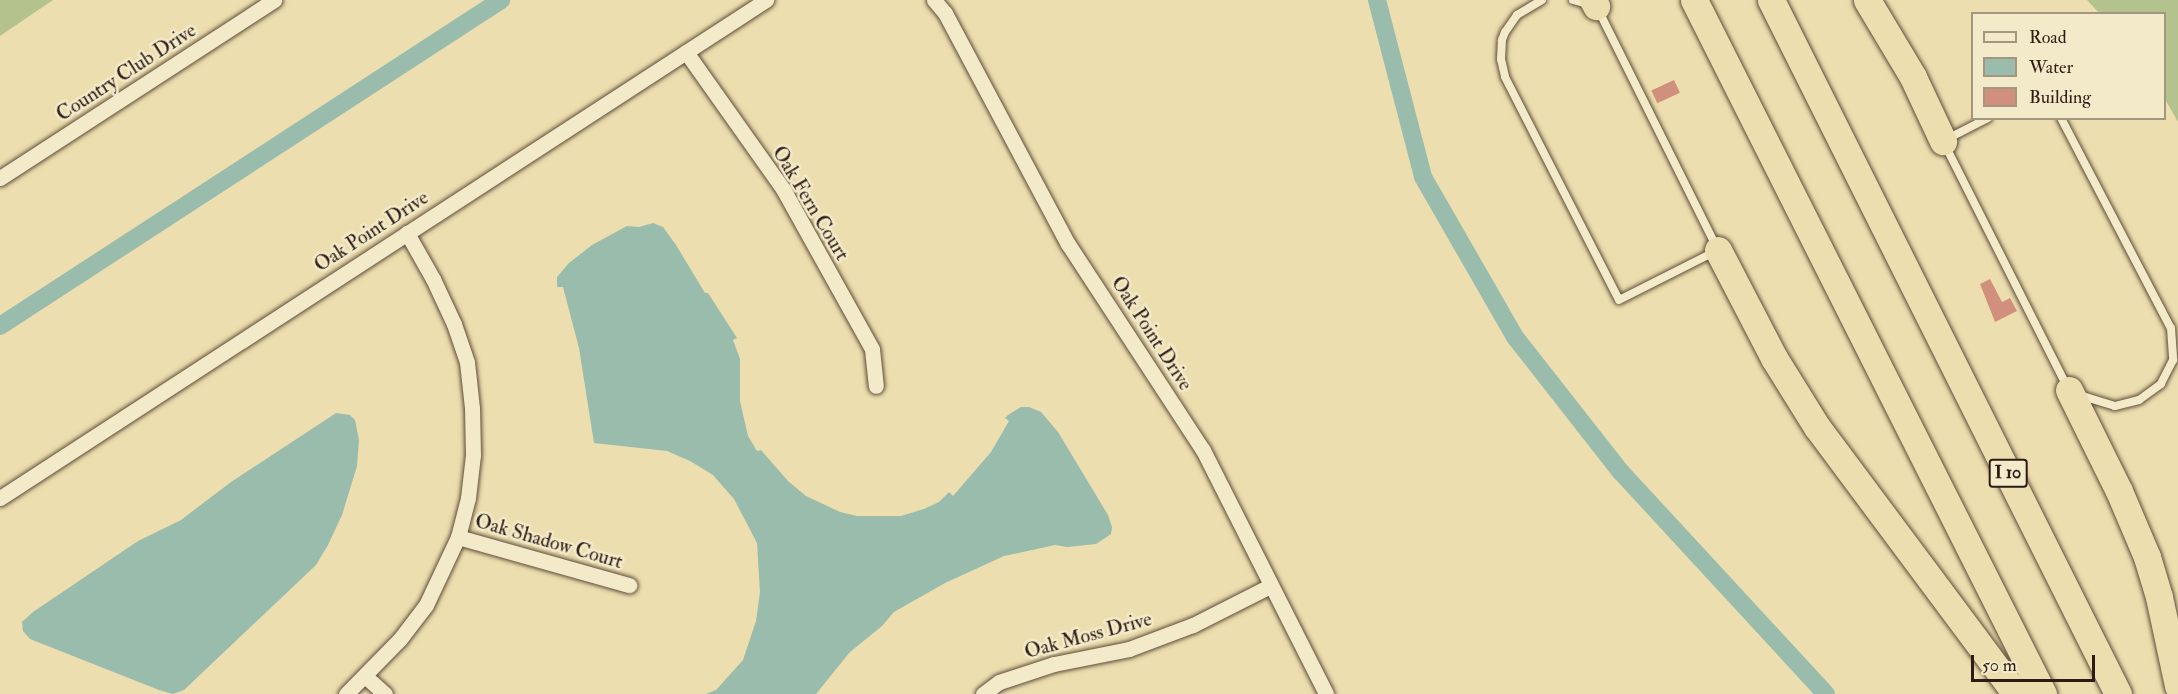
<!DOCTYPE html>
<style>
body{margin:0}
#map{position:relative;width:2178px;height:694px;overflow:hidden;background:#ecdeae;font-family:"IM FELL Double Pica",serif}
div>[style]{position:absolute}
[style*='--x']{left:calc(var(--x)*1px);top:calc(var(--y)*1px);width:calc(var(--w)*1px);rotate:calc(var(--a)*1deg)}
.green>*{inset:0;background:#b4c28e}
.water>*{inset:0;background:#99bcad}
.canal>*{height:18px;margin:-9px;padding:0 9px;transform-origin:9px;border-radius:9px;background:#99bcad}
.building>*{inset:0;background:#d1907e;transform-origin:0 0}
.roads{filter:drop-shadow(0 0 2px #5e4c3a) drop-shadow(0 0 2px #5e4c3a)}
.lane>*{height:8px;margin:-4px;padding:0 4px;transform-origin:4px;border-radius:4px;background:#f3eaca}
.street>*{height:15px;margin:-7.5px;padding:0 7.5px;transform-origin:7.5px;border-radius:7.5px;background:#f3eaca}
.highway>*{height:27px;margin:-13.5px;padding:0 13.5px;transform-origin:13.5px;border-radius:13.5px;background:#ecdeae}
span{translate:-50% -50%;white-space:nowrap;text-align:center;line-height:1.15;-webkit-text-stroke:5px #f3eaca;paint-order:stroke}
.shield-label span{padding:2px 4px;background:#f3eaca;border:2px solid;border-radius:4px;-webkit-text-stroke-width:0}
.shield-label{font-size:18px;color:#2e1b14;font-weight:700}
.street-label{font-size:20px;color:#2e1b14}
.legend{position:absolute;left:1971px;top:12px;width:195px;height:108px;box-sizing:border-box;background:#f3eaca;border:2px solid #a49781;margin:0;padding:8px 10px;list-style:none;font-size:18px;color:#2e1b14}
.legend li{display:flex;align-items:center;gap:12px;height:30px}
.legend b{width:30px;border:2px solid #a49781}
.scale{position:absolute;left:1971px;top:655px;width:124px;height:27px;box-sizing:border-box;border:3px solid #2e1b14;border-top:0;padding-left:8px;font-size:18px;line-height:21px;white-space:nowrap;color:#2e1b14;-webkit-text-stroke:4px #f3eaca;paint-order:stroke}
</style>
<div id="map">
<div class="green">
<div style="clip-path:polygon(0 0,53px 0,0 36px)"></div>
<div style="clip-path:polygon(2087px 0,2178px 0,2178px 122px,2165px 99px,2164px 14px,2099px 13px)"></div>
</div>
<div class="water">
<div style="clip-path:polygon(653px 223px,663px 227px,676px 245px,705px 293px,708px 293px,737px 338px,733px 340px,740px 359px,740px 401px,748px 436px,757px 451px,761px 450px,788px 481px,806px 496px,840px 512px,857px 516px,901px 516px,924px 509px,939px 502px,949px 492px,953px 496px,991px 452px,1009px 421px,1005px 418px,1008px 415px,1021px 407px,1029px 407px,1041px 412px,1058px 432px,1108px 515px,1112px 527px,1111px 534px,1096px 544px,1067px 547px,1055px 545px,1004px 556px,945px 583px,894px 612px,882px 626px,850px 652px,816px 694px,706px 694px,716px 690px,743px 660px,756px 621px,760px 592px,757px 543px,734px 499px,713px 475px,690px 461px,667px 451px,594px 443px,579px 348px,563px 287px,557px 287px,557px 277px,569px 263px,592px 245px,627px 226px,639px 227px)"></div>
<div style="clip-path:polygon(336px 413px,350px 415px,355px 420px,359px 440px,357px 466px,342px 515px,328px 545px,316px 565px,184px 690px,173px 694px,159px 690px,30px 639px,23px 631px,22px 622px,33px 612px,138px 541px,181px 520px,231px 482px)"></div>
</div>
<div class="canal">
<div style="--x:1377;--y:0;--w:183;--a:75.4"></div>
<div style="--x:1423;--y:177;--w:185;--a:60.1"></div>
<div style="--x:1515;--y:337;--w:172;--a:51.9"></div>
<div style="--x:1621;--y:472;--w:302;--a:47.3"></div>
<div style="--x:0;--y:326;--w:598;--a:-33.05"></div>
</div>
<div class="building">
<div style="left:1674px;top:80px;width:14px;height:25px;rotate:65deg"></div>
<div style="clip-path:polygon(1990px 279px,2002px 302px,2010px 298px,2017px 311px,1995px 322px,1980px 284px)"></div>
</div>
<div class="roads">
<div class="lane">
<div style="--x:1542;--y:0;--w:29;--a:149"></div>
<div style="--x:1517;--y:15;--w:21;--a:125"></div>
<div style="--x:1505;--y:32;--w:9;--a:111"></div>
<div style="--x:1502;--y:40;--w:19;--a:93"></div>
<div style="--x:1501;--y:59;--w:18;--a:77"></div>
<div style="--x:1505;--y:77;--w:250;--a:62.9"></div>
<div style="--x:1619;--y:300;--w:111;--a:-26.8"></div>
<div style="--x:1718;--y:250;--w:269;--a:-116.5"></div>
<div style="--x:1573;--y:0;--w:16;--a:15"></div>
<div style="--x:1988;--y:118;--w:51;--a:152.9"></div>
<div style="--x:1943;--y:141;--w:275;--a:63.2"></div>
<div style="--x:2061;--y:118;--w:237;--a:62.4"></div>
<div style="--x:2171;--y:328;--w:32;--a:86"></div>
<div style="--x:2173;--y:360;--w:27;--a:117"></div>
<div style="--x:2161;--y:384;--w:27;--a:144"></div>
<div style="--x:2139;--y:400;--w:25;--a:166"></div>
<div style="--x:2115;--y:406;--w:38;--a:-163"></div>
</div>
<div class="street">
<div style="--x:934;--y:0;--w:17;--a:50"></div>
<div style="--x:945;--y:13;--w:262;--a:62"></div>
<div style="--x:1068;--y:244;--w:246;--a:56.8"></div>
<div style="--x:1203;--y:450;--w:273;--a:63.2"></div>
<div style="--x:686;--y:52;--w:168;--a:54.7"></div>
<div style="--x:783;--y:189;--w:183;--a:60.9"></div>
<div style="--x:872;--y:349;--w:37;--a:84"></div>
<div style="--x:0;--y:178;--w:327;--a:-33"></div>
<div style="--x:0;--y:498;--w:914;--a:-33.03"></div>
<div style="--x:458;--y:537;--w:178;--a:15.7"></div>
<div style="--x:365;--y:676;--w:27;--a:42"></div>
<div style="--x:346;--y:694;--w:77;--a:-45.5"></div>
<div style="--x:400;--y:639;--w:43;--a:-52.6"></div>
<div style="--x:426;--y:605;--w:75;--a:-64.8"></div>
<div style="--x:458;--y:537;--w:40;--a:-75.6"></div>
<div style="--x:468;--y:498;--w:43;--a:-83.4"></div>
<div style="--x:473;--y:455;--w:47;--a:-91.2"></div>
<div style="--x:472;--y:408;--w:46;--a:-96.2"></div>
<div style="--x:467;--y:362;--w:40;--a:-108.9"></div>
<div style="--x:454;--y:324;--w:50;--a:-115"></div>
<div style="--x:433;--y:279;--w:53;--a:-119.5"></div>
<div style="--x:983;--y:694;--w:20;--a:-37"></div>
<div style="--x:999;--y:682;--w:58;--a:-18.1"></div>
<div style="--x:1054;--y:664;--w:76;--a:-11.3"></div>
<div style="--x:1129;--y:649;--w:68;--a:-20.6"></div>
<div style="--x:1193;--y:625;--w:86;--a:-26.9"></div>
</div>
<div class="highway">
<div style="--x:1593;--y:0;--w:7;--a:63"></div>
<div style="--x:1694;--y:0;--w:777;--a:63.3"></div>
<div style="--x:1771;--y:0;--w:776;--a:63.43"></div>
<div style="--x:1867;--y:0;--w:90;--a:59.1"></div>
<div style="--x:1913;--y:77;--w:71;--a:64.9"></div>
<div style="--x:1718;--y:250;--w:122;--a:62.6"></div>
<div style="--x:1774;--y:358;--w:81;--a:58.1"></div>
<div style="--x:1817;--y:427;--w:333;--a:53.3"></div>
<div style="--x:2069;--y:390;--w:113;--a:63.7"></div>
<div style="--x:2119;--y:491;--w:72;--a:67"></div>
<div style="--x:2147;--y:557;--w:42;--a:73.3"></div>
<div style="--x:2159;--y:597;--w:91;--a:77.9"></div>
</div>
</div>
<div class="shield-label">
<span style="left:2008px;top:473px">I 10</span>
</div>
<div class="street-label">
<span style="left:126px;top:72px;rotate:-33deg">Country Club Drive</span>
<span style="left:811px;top:203px;rotate:59deg">Oak Fern Court</span>
<span style="left:371px;top:231px;rotate:-33deg">Oak Point Drive</span>
<span style="left:1152px;top:333px;rotate:57deg">Oak Point Drive</span>
<span style="left:549px;top:541px;rotate:16deg">Oak Shadow Court</span>
<span style="left:1088px;top:635px;rotate:-15deg">Oak Moss Drive</span>
</div>
<ul class="legend">
<li><b style="height:8px;background:#f3eaca"></b>Road</li>
<li><b style="height:16px;background:#99bcad"></b>Water</li>
<li><b style="height:16px;background:#d1907e"></b>Building</li>
</ul>
<div class="scale">50 m</div>
</div>
